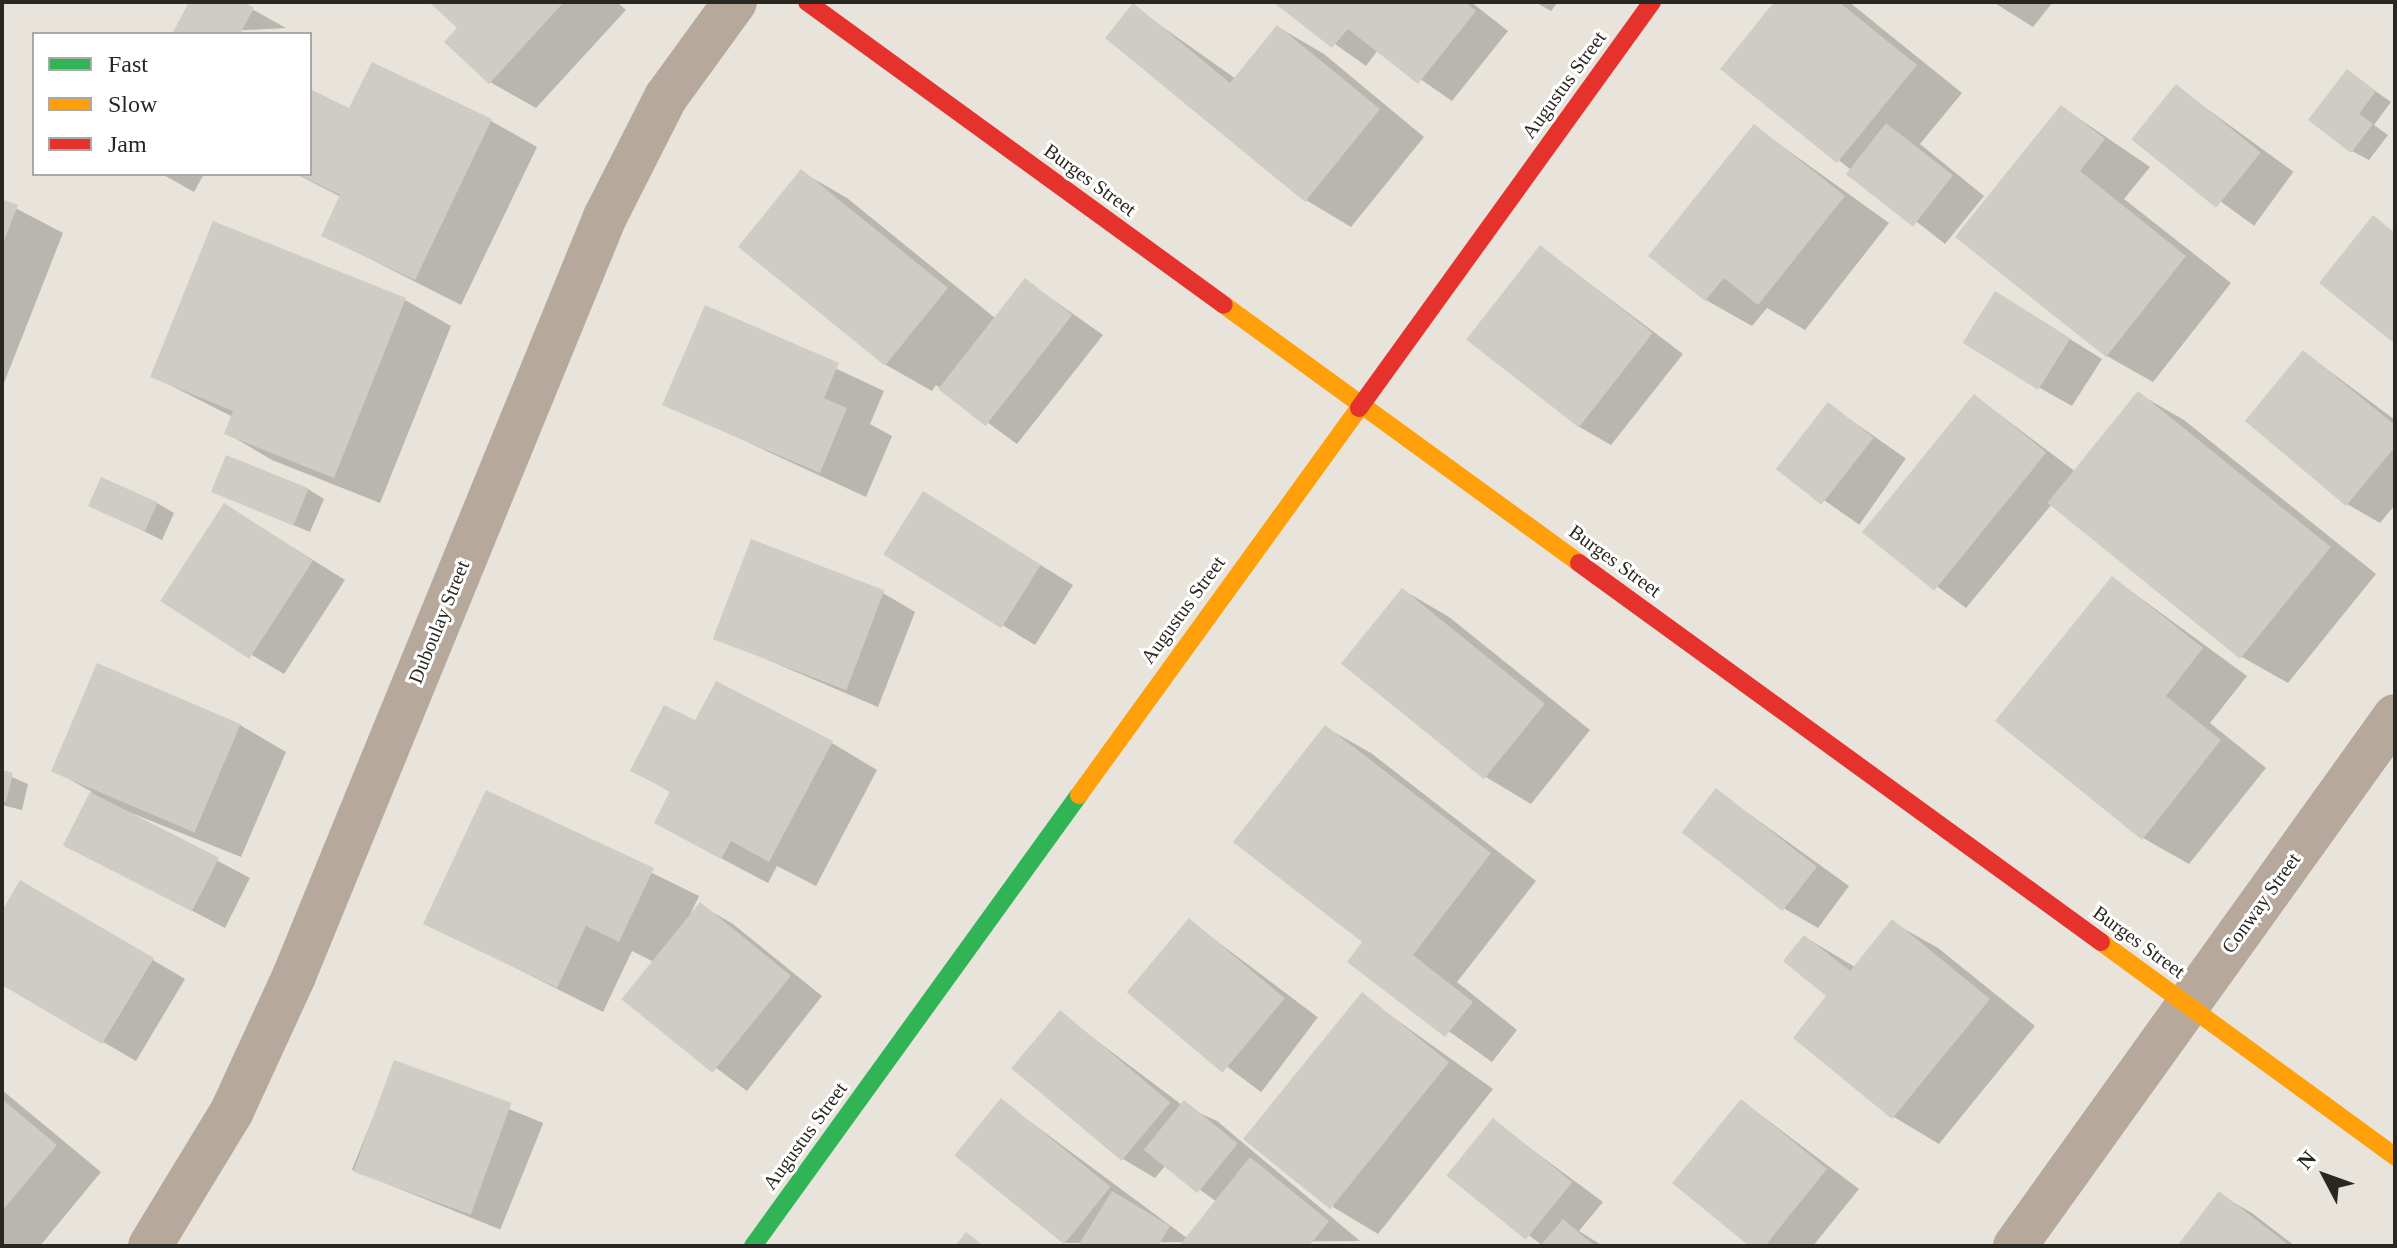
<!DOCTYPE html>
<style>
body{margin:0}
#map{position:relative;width:2397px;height:1248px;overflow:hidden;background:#e8e4db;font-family:"Times New Roman",serif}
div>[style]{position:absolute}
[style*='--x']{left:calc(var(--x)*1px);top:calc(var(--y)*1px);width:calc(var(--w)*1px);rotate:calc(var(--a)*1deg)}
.shadow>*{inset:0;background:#0003;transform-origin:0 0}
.building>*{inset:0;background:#ceccc5;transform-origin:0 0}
.street>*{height:44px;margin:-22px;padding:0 22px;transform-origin:22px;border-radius:22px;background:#b7a89c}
.fast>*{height:18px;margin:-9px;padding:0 9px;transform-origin:9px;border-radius:9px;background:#30b455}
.slow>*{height:18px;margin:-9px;padding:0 9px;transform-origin:9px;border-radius:9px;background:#ff9f0a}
.jam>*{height:18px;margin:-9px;padding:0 9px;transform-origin:9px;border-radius:9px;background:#e5322d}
span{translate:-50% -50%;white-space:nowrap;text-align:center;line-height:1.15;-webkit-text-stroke:6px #fff;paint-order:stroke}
.street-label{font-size:20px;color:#292721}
.frame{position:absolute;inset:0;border:4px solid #292721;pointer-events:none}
.legend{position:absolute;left:32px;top:32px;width:280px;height:144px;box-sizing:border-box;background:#fff;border:2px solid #a9a9a6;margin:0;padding:10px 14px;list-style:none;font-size:24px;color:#292721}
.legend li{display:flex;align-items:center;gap:16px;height:40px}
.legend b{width:40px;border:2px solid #a9a9a6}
.north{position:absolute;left:2285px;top:1136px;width:80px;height:80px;-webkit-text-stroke:6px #fff;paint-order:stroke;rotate:311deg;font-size:22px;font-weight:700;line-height:32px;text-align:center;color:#292721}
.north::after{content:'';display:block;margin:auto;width:28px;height:36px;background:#292721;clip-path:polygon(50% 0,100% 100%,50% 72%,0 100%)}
</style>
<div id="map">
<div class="shadow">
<div style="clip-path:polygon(192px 2px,239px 2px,286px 28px,174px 34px)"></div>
<div style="clip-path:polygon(432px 2px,617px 2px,626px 10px,536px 108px,490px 82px,460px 28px)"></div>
<div style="clip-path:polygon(1276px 2px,1471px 2px,1508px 31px,1452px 101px,1378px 50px,1366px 66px)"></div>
<div style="clip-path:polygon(1535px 2px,1558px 2px,1551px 11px)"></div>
<div style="clip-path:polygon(1777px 2px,1849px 2px,1962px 93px,1920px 144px,1984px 196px,1945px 244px,1723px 69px)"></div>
<div style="clip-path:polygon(1993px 2px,2053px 2px,2033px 27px)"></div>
<div style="clip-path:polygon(1133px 6px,1236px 79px,1278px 27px,1324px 54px,1424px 137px,1351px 227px,1306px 200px)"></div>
<div style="clip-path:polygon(2348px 72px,2391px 102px,2374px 125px,2388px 135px,2369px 160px,2352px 151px)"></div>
<div style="left:2177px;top:87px;width:144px;height:67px;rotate:36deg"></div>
<div style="clip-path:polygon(310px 91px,350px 111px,491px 121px,537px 147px,461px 305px,323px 235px,341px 197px,296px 174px,310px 174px)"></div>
<div style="clip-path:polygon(2062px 107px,2150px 167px,2124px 199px,2231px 283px,2153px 382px,2107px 356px,1958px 237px)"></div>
<div style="clip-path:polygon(1754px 126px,1889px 223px,1805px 330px,1767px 308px,1752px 326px,1706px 300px)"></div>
<div style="clip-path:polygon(802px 172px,847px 198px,995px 318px,1025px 280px,1103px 335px,1017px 444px,936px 385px,932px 391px,886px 365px)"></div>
<div style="clip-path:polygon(162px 174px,204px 174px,194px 192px)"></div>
<div style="clip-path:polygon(2px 201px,63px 233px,2px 388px)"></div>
<div style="clip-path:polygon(214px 223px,405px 300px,451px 326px,380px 503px,272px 460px,226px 433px,233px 417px,152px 376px)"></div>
<div style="clip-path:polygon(1541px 247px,1683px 354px,1611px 445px,1578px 426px)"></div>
<div style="clip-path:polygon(706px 308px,884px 391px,870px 424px,892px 436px,866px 497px,665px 404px)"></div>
<div style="clip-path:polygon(2028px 313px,2102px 359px,2072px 406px,2040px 388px)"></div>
<div style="clip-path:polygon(2304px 352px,2395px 420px,2395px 505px,2380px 523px,2347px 504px)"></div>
<div style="clip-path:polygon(2139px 394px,2184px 420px,2376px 574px,2288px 683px,2242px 657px,2052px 504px,1966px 608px,1864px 532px,1975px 396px,2076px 472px)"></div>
<div style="left:1828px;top:404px;width:95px;height:81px;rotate:35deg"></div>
<div style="clip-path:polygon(308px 489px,324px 499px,310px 532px,214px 492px)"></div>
<div style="clip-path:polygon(157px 503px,174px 513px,162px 540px,92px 506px)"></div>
<div style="clip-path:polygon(956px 513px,1073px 585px,1035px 645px,886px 554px)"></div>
<div style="clip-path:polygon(257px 525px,345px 580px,284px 674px,252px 655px)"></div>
<div style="clip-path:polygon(2113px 578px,2247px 676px,2210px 723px,2266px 768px,2189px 864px,2143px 838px)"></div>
<div style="clip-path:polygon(1403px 590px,1449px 617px,1590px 730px,1531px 804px,1486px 777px)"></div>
<div style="clip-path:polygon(883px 593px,915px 612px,878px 707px,714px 637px)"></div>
<div style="clip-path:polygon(696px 723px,832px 743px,877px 770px,816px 886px,777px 866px,768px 883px,702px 848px,672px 793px,633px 770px)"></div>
<div style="clip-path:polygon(240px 725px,286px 752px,241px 857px,114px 806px,250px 878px,225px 928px,65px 844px,92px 792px,53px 770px)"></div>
<div style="clip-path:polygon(1325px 727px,1371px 753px,1536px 881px,1457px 982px,1517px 1030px,1492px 1062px,1350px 961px,1365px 941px)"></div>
<div style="clip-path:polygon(2px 773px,28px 784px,22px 810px,2px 805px)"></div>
<div style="clip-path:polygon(1716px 790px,1849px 886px,1818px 928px,1785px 909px)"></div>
<div style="clip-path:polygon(487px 792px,699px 896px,690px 915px,700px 905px,733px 924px,822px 996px,747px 1091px,624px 999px,654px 962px,632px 951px,603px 1012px,426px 923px)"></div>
<div style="clip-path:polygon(21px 882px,185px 979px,136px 1061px,2px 983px,2px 915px)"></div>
<div style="left:1190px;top:921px;width:160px;height:94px;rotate:37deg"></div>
<div style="clip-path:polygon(1892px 922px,1938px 948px,2035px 1026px,1939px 1144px,1894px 1117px,1795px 1038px,1829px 996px,1805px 937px,1855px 967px)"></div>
<div style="clip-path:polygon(1362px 995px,1493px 1089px,1378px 1234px,1333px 1207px)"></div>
<div style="clip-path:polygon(1060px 1013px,1182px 1105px,1217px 1121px,1360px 1241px,1064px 1243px,1002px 1101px,1187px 1238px,1217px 1202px,1166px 1165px,1155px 1178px,1123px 1159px,1015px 1068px)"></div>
<div style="left:395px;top:1063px;width:160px;height:115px;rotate:22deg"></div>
<div style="clip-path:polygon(2px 1090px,101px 1172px,40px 1246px,2px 1246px)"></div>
<div style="clip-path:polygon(1742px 1101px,1859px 1189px,1813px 1246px,1752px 1246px)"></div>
<div style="clip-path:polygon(1493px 1121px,1603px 1202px,1579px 1231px,1603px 1246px,1543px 1246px,1449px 1174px)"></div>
<div style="clip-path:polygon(2219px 1194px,2252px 1213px,2295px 1246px,2179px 1246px)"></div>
</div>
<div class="building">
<div style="clip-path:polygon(189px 2px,244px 2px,254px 8px,240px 34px,172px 34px)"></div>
<div style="clip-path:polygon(429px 2px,564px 2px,489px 84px,444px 42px,457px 28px)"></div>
<div style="clip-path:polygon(1273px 2px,1465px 2px,1476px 11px,1418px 84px,1348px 29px,1332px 48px)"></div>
<div style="clip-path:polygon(1774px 2px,1839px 2px,1917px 65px,1837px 163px,1720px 69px)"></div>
<div style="clip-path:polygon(1133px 3px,1230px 83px,1277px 25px,1380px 109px,1305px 202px,1105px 38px)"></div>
<div style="clip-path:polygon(372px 62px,492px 119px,415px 280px,321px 236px,340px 195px,297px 174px,310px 174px,310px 89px,349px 108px)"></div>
<div style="clip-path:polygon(2347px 69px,2376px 91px,2359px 114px,2373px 124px,2351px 153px,2308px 120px)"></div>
<div style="left:2176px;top:84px;width:109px;height:71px;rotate:39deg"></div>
<div style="clip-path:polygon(2061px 105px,2105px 139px,2080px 171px,2186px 256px,2106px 357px,1955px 237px)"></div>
<div style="left:1886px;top:123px;width:85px;height:65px;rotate:38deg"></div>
<div style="clip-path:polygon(1754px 124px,1845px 196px,1758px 305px,1724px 278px,1705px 301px,1648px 256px)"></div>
<div style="left:801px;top:169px;width:189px;height:100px;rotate:39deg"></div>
<div style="clip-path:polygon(2px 199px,18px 205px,2px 246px)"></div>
<div style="clip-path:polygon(2373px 215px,2395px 233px,2395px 344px,2319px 283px)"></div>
<div style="clip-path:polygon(213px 221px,406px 298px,334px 478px,224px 434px,233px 411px,150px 377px)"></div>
<div style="left:1540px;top:245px;width:143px;height:120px;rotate:38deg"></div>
<div style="left:1025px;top:278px;width:60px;height:141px;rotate:38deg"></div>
<div style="left:1995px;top:291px;width:89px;height:61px;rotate:32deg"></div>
<div style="clip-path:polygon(705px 305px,839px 363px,824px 398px,847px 408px,820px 473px,662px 405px)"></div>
<div style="clip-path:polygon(2303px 350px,2395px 425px,2395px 447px,2346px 506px,2245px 421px)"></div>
<div style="left:2138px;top:391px;width:248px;height:144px;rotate:39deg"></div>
<div style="left:1974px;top:394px;width:93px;height:178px;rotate:39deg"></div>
<div style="left:1828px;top:402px;width:58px;height:85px;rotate:38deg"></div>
<div style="left:226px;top:455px;width:89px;height:40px;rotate:22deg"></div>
<div style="left:101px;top:477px;width:62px;height:32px;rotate:24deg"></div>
<div style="left:923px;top:491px;width:139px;height:75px;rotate:32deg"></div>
<div style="left:224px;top:503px;width:106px;height:117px;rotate:33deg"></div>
<div style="left:751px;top:539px;width:143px;height:107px;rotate:21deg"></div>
<div style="clip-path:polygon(2112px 576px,2203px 648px,2166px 696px,2221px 740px,2142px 840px,1995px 721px)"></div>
<div style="left:1402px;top:588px;width:184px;height:97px;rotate:39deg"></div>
<div style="left:97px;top:663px;width:156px;height:118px;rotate:23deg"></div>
<div style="clip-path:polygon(716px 681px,833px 741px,769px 862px,731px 841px,721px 859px,654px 823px,670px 791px,630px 771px,664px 705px,695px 720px)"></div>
<div style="clip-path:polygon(1325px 725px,1491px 853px,1413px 955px,1473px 1002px,1445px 1037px,1347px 962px,1362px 942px,1233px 842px)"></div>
<div style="clip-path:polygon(2px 770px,13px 773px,6px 802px,2px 801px)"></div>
<div style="left:1716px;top:788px;width:128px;height:56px;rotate:38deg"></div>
<div style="clip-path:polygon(486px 790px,654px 868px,619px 942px,586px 926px,557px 988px,423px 924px)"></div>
<div style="left:90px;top:792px;width:145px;height:60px;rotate:27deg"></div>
<div style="clip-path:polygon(20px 880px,154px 958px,102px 1044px,2px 985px,2px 911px)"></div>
<div style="left:700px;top:902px;width:117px;height:125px;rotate:39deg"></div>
<div style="left:1189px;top:918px;width:125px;height:97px;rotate:40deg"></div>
<div style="clip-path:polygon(1892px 919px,1990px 999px,1892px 1119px,1793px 1038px,1826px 996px,1783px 961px,1804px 935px,1850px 971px)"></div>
<div style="left:1362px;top:992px;width:112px;height:189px;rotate:39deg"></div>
<div style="left:1060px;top:1010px;width:144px;height:76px;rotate:40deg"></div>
<div style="left:394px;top:1060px;width:125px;height:119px;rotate:20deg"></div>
<div style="left:1001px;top:1098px;width:141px;height:74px;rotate:39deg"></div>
<div style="clip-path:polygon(2px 1099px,57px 1145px,2px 1211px)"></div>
<div style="clip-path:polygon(1741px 1099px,1827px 1169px,1765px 1246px,1749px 1246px,1672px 1183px)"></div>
<div style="left:1184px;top:1100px;width:69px;height:64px;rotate:39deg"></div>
<div style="left:1493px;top:1118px;width:102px;height:74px;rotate:39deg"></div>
<div style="clip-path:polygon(1250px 1157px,1329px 1221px,1309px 1246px,1179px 1246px)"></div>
<div style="clip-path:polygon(1112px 1191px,1170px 1226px,1158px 1246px,1078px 1246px)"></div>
<div style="clip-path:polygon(2219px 1191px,2290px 1246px,2177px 1246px)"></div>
<div style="clip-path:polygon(1563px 1219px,1595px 1246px,1540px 1246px)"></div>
<div style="clip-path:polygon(966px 1232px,984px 1246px,955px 1246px)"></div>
</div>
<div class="street">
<div style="--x:150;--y:1246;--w:158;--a:-58.7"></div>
<div style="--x:232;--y:1111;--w:149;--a:-65.3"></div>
<div style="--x:294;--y:976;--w:820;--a:-67.72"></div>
<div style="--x:605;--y:217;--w:135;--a:-63.1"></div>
<div style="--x:666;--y:97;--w:117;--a:-54"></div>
<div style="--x:2015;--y:1246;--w:652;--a:-54.36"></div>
</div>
<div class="fast">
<div style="--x:753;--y:1246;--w:556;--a:-54.14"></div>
</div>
<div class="slow">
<div style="--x:1224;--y:305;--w:439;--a:36"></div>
<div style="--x:1079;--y:795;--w:478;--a:-54.1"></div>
<div style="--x:2101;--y:942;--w:364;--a:36.1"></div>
</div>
<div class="jam">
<div style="--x:807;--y:2;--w:515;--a:36"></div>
<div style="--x:1359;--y:408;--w:501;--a:-54.18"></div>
<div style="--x:1579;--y:563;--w:645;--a:35.98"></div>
</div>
<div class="street-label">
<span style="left:1564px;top:85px;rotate:-54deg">Augustus Street</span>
<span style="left:1090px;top:180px;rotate:36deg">Burges Street</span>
<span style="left:1615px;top:561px;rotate:36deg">Burges Street</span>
<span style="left:1183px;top:610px;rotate:-54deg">Augustus Street</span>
<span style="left:439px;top:622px;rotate:-68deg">Duboulay Street</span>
<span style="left:2261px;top:903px;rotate:-54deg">Conway Street</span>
<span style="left:2139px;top:942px;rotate:36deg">Burges Street</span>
<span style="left:805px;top:1136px;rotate:-54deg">Augustus Street</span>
</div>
<div class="frame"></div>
<ul class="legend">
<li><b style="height:10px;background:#30b455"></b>Fast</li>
<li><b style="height:10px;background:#ff9f0a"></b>Slow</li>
<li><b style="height:10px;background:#e5322d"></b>Jam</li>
</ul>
<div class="north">N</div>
</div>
